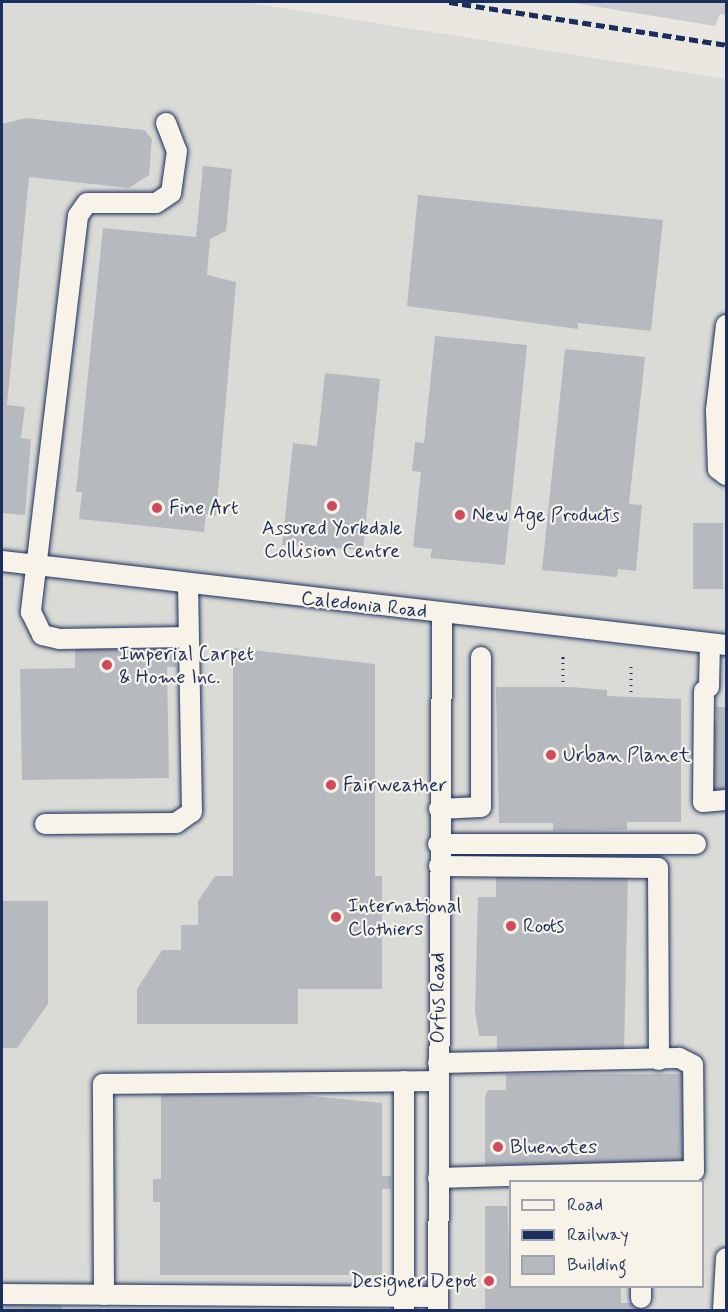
<!DOCTYPE html>
<style>
body{margin:0}
#map{position:relative;width:728px;height:1312px;overflow:hidden;background:#eae7e0;font-family:Mynerve,sans-serif}
div>[style]{position:absolute}
[style*='--x']{left:calc(var(--x)*1px);top:calc(var(--y)*1px);width:calc(var(--w)*1px);rotate:calc(var(--a)*1deg)}
.built>*{inset:0;background:#dadad6}
.green>*{inset:0;background:#cbcccd}
.building>*{inset:0;background:#b6babf;transform-origin:0 0}
.path>*{height:3px;margin-top:-1.5px;transform-origin:0;background:repeating-linear-gradient(90deg,#1b2f5e 0 1.5px,transparent 0 6px)}
.roads{filter:drop-shadow(0 0 2px #1b2f5e) drop-shadow(0 0 2px #1b2f5e)}
.minor>*{height:20px;margin:-10px;padding:0 10px;transform-origin:10px;border-radius:10px;background:#f7f3e8}
.rail>*{height:4.5px;margin-top:-2.25px;transform-origin:0;background:repeating-linear-gradient(90deg,#1b2f5e 0 9px,transparent 0 13.5px)}
.dots>*{width:16px;height:16px;translate:-50% -50%;box-sizing:border-box;border:3px solid #f7f3e8;border-radius:50%}
span{translate:-50% -50%;white-space:nowrap;text-align:center;line-height:1.15;-webkit-text-stroke:4.5px #f7f3e8;paint-order:stroke}
.poi-label{font-size:20px;color:#1b2f5e}
.left{translate:0 -50%;text-align:left}
.right{translate:-100% -50%;text-align:right}
.street-label{font-size:20px;color:#1b2f5e}
.frame{position:absolute;inset:0;border:3px solid #1b2f5e;pointer-events:none}
.legend{position:absolute;left:509px;top:1180px;width:195px;height:108px;box-sizing:border-box;background:#f7f3e8;border:2px solid #9fa5b1;margin:0;padding:8px 10px;list-style:none;font-size:18px;color:#1b2f5e}
.legend li{display:flex;align-items:center;gap:12px;height:30px}
.legend b{width:30px;border:2px solid #9fa5b1}
</style>
<div id="map">
<div class="built">
<div style="clip-path:polygon(evenodd,2px 2px,244px 2px,726px 79px,726px 1310px,2px 1310px,2px 2px,510px 1182px,702px 1182px,702px 1286px,510px 1286px,510px 1182px)"></div>
</div>
<div class="green">
<div style="clip-path:polygon(568px 2px,726px 2px,726px 15px,720px 14px,715px 26px)"></div>
</div>
<div class="building">
<div style="clip-path:polygon(26px 118px,144px 130px,152px 139px,149px 175px,129px 188px,29px 177px,7px 405px,25px 407px,21px 438px,31px 439px,25px 515px,2px 513px,2px 124px)"></div>
<div style="clip-path:polygon(203px 166px,232px 169px,226px 231px,210px 239px,207px 275px,236px 282px,216px 516px,206px 514px,204px 532px,79px 519px,82px 492px,76px 492px,103px 228px,196px 237px)"></div>
<div style="clip-path:polygon(418px 195px,663px 220px,651px 331px,578px 323px,578px 329px,407px 306px)"></div>
<div style="clip-path:polygon(435px 336px,527px 345px,505px 565px,430px 558px,432px 549px,413px 547px,421px 472px,412px 471px,415px 442px,424px 443px)"></div>
<div style="clip-path:polygon(565px 349px,645px 357px,629px 504px,642px 505px,636px 571px,618px 569px,617px 577px,542px 570px)"></div>
<div style="clip-path:polygon(325px 373px,380px 379px,363px 550px,282px 545px,293px 443px,317px 446px)"></div>
<div style="left:693px;top:523px;width:30px;height:66px"></div>
<div style="clip-path:polygon(176px 644px,176px 667px,167px 667px,169px 778px,22px 780px,20px 669px,75px 668px,75px 645px)"></div>
<div style="clip-path:polygon(233px 648px,375px 664px,375px 876px,382px 876px,382px 989px,298px 989px,298px 1024px,137px 1024px,137px 989px,162px 950px,181px 950px,181px 925px,198px 925px,198px 901px,215px 876px,233px 876px)"></div>
<div style="clip-path:polygon(496px 687px,571px 687px,607px 690px,607px 696px,681px 699px,681px 822px,627px 822px,627px 830px,553px 831px,553px 823px,499px 823px)"></div>
<div style="clip-path:polygon(716px 707px,726px 707px,726px 791px,705px 792px,703px 721px,717px 721px)"></div>
<div style="clip-path:polygon(628px 874px,624px 1051px,497px 1052px,497px 1036px,479px 1036px,475px 1011px,478px 897px,496px 897px,496px 875px)"></div>
<div style="clip-path:polygon(2px 901px,48px 901px,48px 1004px,17px 1048px,2px 1048px)"></div>
<div style="clip-path:polygon(506px 1074px,686px 1074px,686px 1165px,485px 1165px,485px 1097px,488px 1090px,506px 1090px)"></div>
<div style="clip-path:polygon(161px 1094px,290px 1094px,382px 1103px,382px 1176px,391px 1176px,391px 1189px,382px 1189px,382px 1275px,160px 1275px,160px 1202px,153px 1202px,153px 1179px,161px 1179px)"></div>
<div style="clip-path:polygon(507px 1189px,510px 1286px,621px 1286px,621px 1303px,640px 1303px,640px 1310px,485px 1310px,485px 1206px,507px 1206px)"></div>
<div style="left:2px;top:1304px;width:60px;height:6px"></div>
</div>
<div class="path">
<div style="--x:563;--y:682;--w:28;--a:-90"></div>
<div style="--x:631;--y:692;--w:29;--a:-90"></div>
</div>
<div class="roads">
<div class="minor">
<div style="--x:166;--y:123;--w:30;--a:69"></div>
<div style="--x:177;--y:151;--w:42;--a:98.1"></div>
<div style="--x:171;--y:193;--w:18;--a:146"></div>
<div style="--x:156;--y:203;--w:69;--a:180"></div>
<div style="--x:87;--y:203;--w:16;--a:125"></div>
<div style="--x:78;--y:216;--w:399;--a:96.8"></div>
<div style="--x:31;--y:612;--w:25;--a:64"></div>
<div style="--x:42;--y:635;--w:17;--a:13"></div>
<div style="--x:59;--y:639;--w:130;--a:-0.9"></div>
<div style="--x:726;--y:325;--w:86;--a:96.7"></div>
<div style="--x:716;--y:410;--w:59;--a:88.1"></div>
<div style="--x:718;--y:469;--w:10;--a:37"></div>
<div style="--x:2;--y:561;--w:729;--a:6.62"></div>
<div style="--x:709;--y:687;--w:43;--a:-88.7"></div>
<div style="--x:704;--y:691;--w:111;--a:90.5"></div>
<div style="--x:703;--y:802;--w:23;--a:-5"></div>
<div style="--x:439;--y:809;--w:42;--a:-2.7"></div>
<div style="--x:481;--y:807;--w:150;--a:-90"></div>
<div style="--x:45;--y:824;--w:131;--a:-0.4"></div>
<div style="--x:176;--y:823;--w:19;--a:-35"></div>
<div style="--x:192;--y:812;--w:226;--a:-91"></div>
<div style="--x:438;--y:844;--w:258;--a:0"></div>
<div style="--x:439;--y:866;--w:219;--a:0.5"></div>
<div style="--x:658;--y:868;--w:192;--a:89.7"></div>
<div style="--x:404;--y:1081;--w:227;--a:90"></div>
<div style="--x:438;--y:1178;--w:256;--a:-1.6"></div>
<div style="--x:694;--y:1171;--w:106;--a:-90.5"></div>
<div style="--x:693;--y:1065;--w:16;--a:-153"></div>
<div style="--x:679;--y:1058;--w:241;--a:178.8"></div>
<div style="--x:641;--y:1286;--w:12;--a:90"></div>
<div style="--x:2;--y:1294;--w:436;--a:0.4"></div>
<div style="--x:104;--y:1295;--w:211;--a:-90.3"></div>
<div style="--x:103;--y:1084;--w:335;--a:-0.5"></div>
<div style="--x:438;--y:1310;--w:696;--a:-89.67"></div>
<div style="--x:723;--y:1310;--w:52;--a:-86.7"></div>
</div>
</div>
<div class="rail">
<div style="--x:449;--y:2;--w:280;--a:8.8"></div>
</div>
<div class="dots">
<div style="left:332px;top:506px;background:#d1495b"></div>
<div style="left:157px;top:508px;background:#d1495b"></div>
<div style="left:460px;top:515px;background:#d1495b"></div>
<div style="left:107px;top:665px;background:#d1495b"></div>
<div style="left:551px;top:755px;background:#d1495b"></div>
<div style="left:331px;top:785px;background:#d1495b"></div>
<div style="left:336px;top:917px;background:#d1495b"></div>
<div style="left:511px;top:926px;background:#d1495b"></div>
<div style="left:498px;top:1147px;background:#d1495b"></div>
<div style="left:489px;top:1281px;background:#d1495b"></div>
</div>
<div class="poi-label">
<span class="left" style="left:169px;top:508px">Fine Art</span>
<span class="left" style="left:472px;top:515px">New Age Products</span>
<span style="left:332px;top:540px">Assured Yorkdale<br>Collision Centre</span>
<span class="left" style="left:119px;top:666px">Imperial Carpet<br>&amp; Home Inc.</span>
<span class="left" style="left:563px;top:755px">Urban Planet</span>
<span class="left" style="left:343px;top:785px">Fairweather</span>
<span class="left" style="left:348px;top:918px">International<br>Clothiers</span>
<span class="left" style="left:523px;top:926px">Roots</span>
<span class="left" style="left:510px;top:1147px">Bluenotes</span>
<span class="right" style="left:477px;top:1281px">Designer Depot</span>
</div>
<div class="street-label">
<span style="left:364px;top:605px;rotate:6deg">Caledonia Road</span>
<span style="left:438px;top:998px;rotate:-90deg">Orfus Road</span>
</div>
<div class="frame"></div>
<ul class="legend">
<li><b style="height:8px;background:#f7f3e8"></b>Road</li>
<li><b style="height:8px;background:#1b2f5e"></b>Railway</li>
<li><b style="height:16px;background:#b6babf"></b>Building</li>
</ul>
</div>
